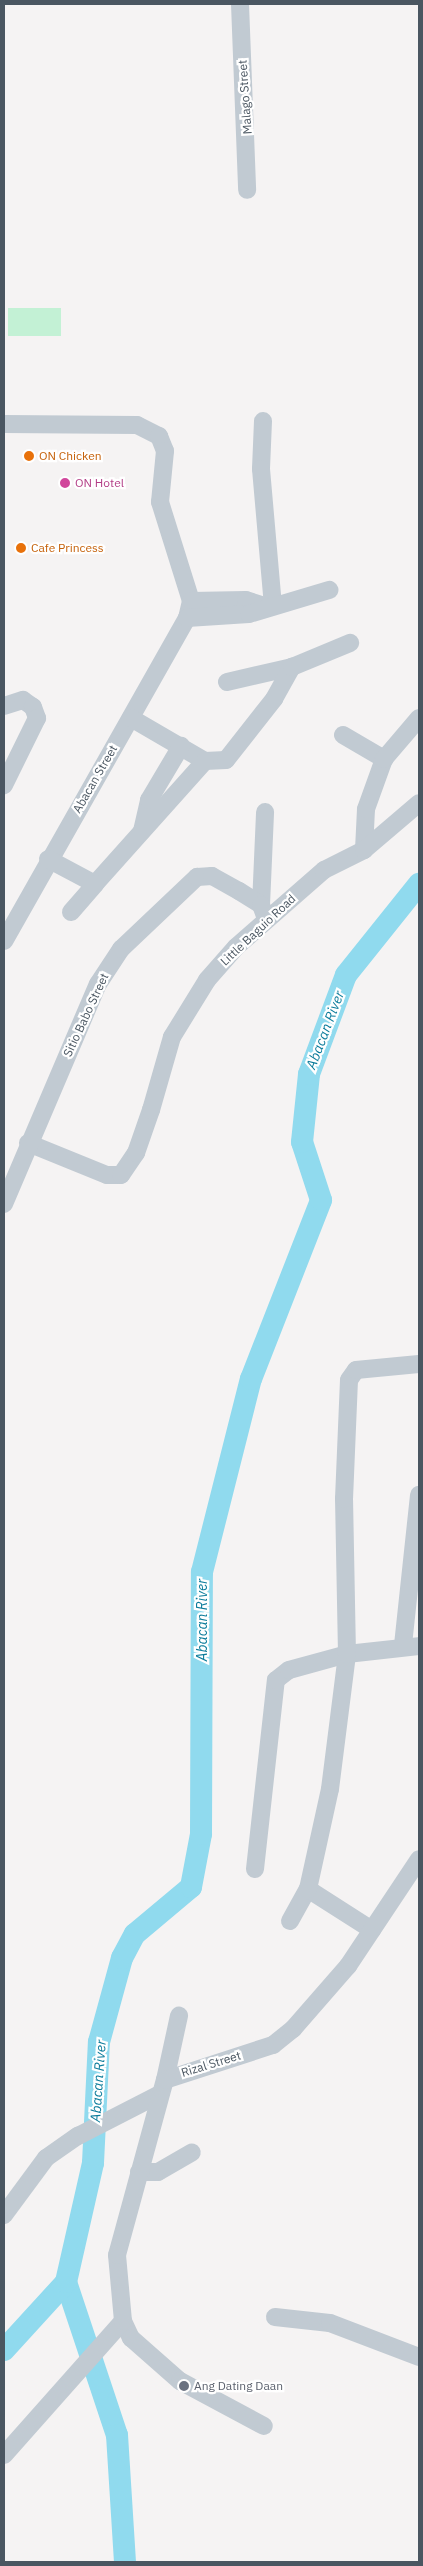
<!DOCTYPE html>
<style>
body{margin:0}
#map{position:relative;width:423px;height:2566px;overflow:hidden;background:#f5f3f3;font-family:"IBM Plex Sans",sans-serif}
div>[style]{position:absolute}
[style*='--x']{left:calc(var(--x)*1px);top:calc(var(--y)*1px);width:calc(var(--w)*1px);rotate:calc(var(--a)*1deg)}
.green>*{inset:0;background:#c3f1d5;transform-origin:0 0}
.river>*{height:22px;margin:-11px;padding:0 11px;transform-origin:11px;border-radius:11px;background:#90daee}
.minor>*{height:18px;margin:-9px;padding:0 9px;transform-origin:9px;border-radius:9px;background:#c1cad2}
.dots>*{width:14px;height:14px;translate:-50% -50%;box-sizing:border-box;border:2px solid #fff;border-radius:50%}
span{translate:-50% -50%;white-space:nowrap;text-align:center;line-height:1.15;-webkit-text-stroke:4.5px #fff;paint-order:stroke}
.street-label{font-size:12px;color:#4a5661}
.food-label{font-size:12px;color:#c56008}
.left{translate:0 -50%;text-align:left}
.hotel-label{font-size:12px;color:#b23c85}
.worship-label{font-size:12px;color:#5b616d}
.water-label{font-size:14px;color:#0c7c9b;font-style:italic}
.frame{position:absolute;inset:0;border:5px solid #4a5661;pointer-events:none}
</style>
<div id="map">
<div class="green">
<div style="left:61px;top:308px;width:28px;height:53px;rotate:90deg"></div>
</div>
<div class="river">
<div style="--x:66;--y:2282;--w:161;--a:71.6"></div>
<div style="--x:117;--y:2435;--w:127;--a:86.4"></div>
<div style="--x:4;--y:2350;--w:92;--a:-47.6"></div>
<div style="--x:66;--y:2282;--w:122;--a:-77.2"></div>
<div style="--x:93;--y:2163;--w:121;--a:-87.2"></div>
<div style="--x:99;--y:2042;--w:87;--a:-74.7"></div>
<div style="--x:122;--y:1958;--w:27;--a:-62"></div>
<div style="--x:135;--y:1934;--w:73;--a:-40"></div>
<div style="--x:191;--y:1887;--w:54;--a:-79.3"></div>
<div style="--x:201;--y:1834;--w:262;--a:-89.8"></div>
<div style="--x:202;--y:1572;--w:199;--a:-75.8"></div>
<div style="--x:251;--y:1379;--w:192;--a:-68.6"></div>
<div style="--x:321;--y:1200;--w:61;--a:-108.1"></div>
<div style="--x:302;--y:1142;--w:68;--a:-84.1"></div>
<div style="--x:309;--y:1074;--w:106;--a:-69.5"></div>
<div style="--x:346;--y:975;--w:117;--a:-51.3"></div>
</div>
<div class="minor">
<div style="--x:240;--y:4;--w:186;--a:87.8"></div>
<div style="--x:263;--y:421;--w:48;--a:92.4"></div>
<div style="--x:261;--y:469;--w:137;--a:85"></div>
<div style="--x:4;--y:424;--w:133;--a:0.4"></div>
<div style="--x:137;--y:425;--w:25;--a:27"></div>
<div style="--x:159;--y:436;--w:16;--a:68"></div>
<div style="--x:165;--y:451;--w:51;--a:95.6"></div>
<div style="--x:160;--y:502;--w:104;--a:72.6"></div>
<div style="--x:191;--y:601;--w:17;--a:103"></div>
<div style="--x:187;--y:618;--w:371;--a:119.5"></div>
<div style="--x:191;--y:601;--w:55;--a:-1"></div>
<div style="--x:246;--y:600;--w:22;--a:18"></div>
<div style="--x:187;--y:618;--w:62;--a:-3.7"></div>
<div style="--x:249;--y:614;--w:84;--a:-16.7"></div>
<div style="--x:227;--y:682;--w:67;--a:-13"></div>
<div style="--x:4;--y:706;--w:20;--a:-18"></div>
<div style="--x:23;--y:700;--w:12;--a:35"></div>
<div style="--x:33;--y:707;--w:12;--a:70"></div>
<div style="--x:37;--y:718;--w:75;--a:116.2"></div>
<div style="--x:131;--y:718;--w:86;--a:30.2"></div>
<div style="--x:205;--y:761;--w:21;--a:-3"></div>
<div style="--x:226;--y:760;--w:78;--a:-51.8"></div>
<div style="--x:274;--y:699;--w:37;--a:-61"></div>
<div style="--x:292;--y:667;--w:63;--a:-22.5"></div>
<div style="--x:343;--y:735;--w:48;--a:30.3"></div>
<div style="--x:142;--y:831;--w:32;--a:-77"></div>
<div style="--x:149;--y:800;--w:63;--a:-59.3"></div>
<div style="--x:364;--y:850;--w:41;--a:-87.2"></div>
<div style="--x:366;--y:809;--w:53;--a:-70.2"></div>
<div style="--x:384;--y:759;--w:54;--a:-49.5"></div>
<div style="--x:48;--y:859;--w:53;--a:28"></div>
<div style="--x:95;--y:884;--w:165;--a:-48.2"></div>
<div style="--x:261;--y:905;--w:93;--a:-87.5"></div>
<div style="--x:71;--y:912;--w:37;--a:-49"></div>
<div style="--x:28;--y:1143;--w:85;--a:22.1"></div>
<div style="--x:107;--y:1175;--w:14;--a:0"></div>
<div style="--x:121;--y:1175;--w:27;--a:-56"></div>
<div style="--x:136;--y:1153;--w:46;--a:-70.8"></div>
<div style="--x:151;--y:1110;--w:76;--a:-74"></div>
<div style="--x:172;--y:1037;--w:67;--a:-58.4"></div>
<div style="--x:207;--y:980;--w:44;--a:-48.7"></div>
<div style="--x:236;--y:947;--w:117;--a:-41.2"></div>
<div style="--x:324;--y:870;--w:45;--a:-26.6"></div>
<div style="--x:364;--y:850;--w:72;--a:-40.5"></div>
<div style="--x:4;--y:1204;--w:239;--a:-66.9"></div>
<div style="--x:98;--y:984;--w:42;--a:-56.7"></div>
<div style="--x:121;--y:949;--w:105;--a:-43.5"></div>
<div style="--x:197;--y:877;--w:15;--a:-4"></div>
<div style="--x:212;--y:876;--w:31;--a:29"></div>
<div style="--x:239;--y:891;--w:26;--a:32"></div>
<div style="--x:261;--y:905;--w:15;--a:70"></div>
<div style="--x:403;--y:1645;--w:151;--a:-83.9"></div>
<div style="--x:255;--y:1869;--w:190;--a:-83.7"></div>
<div style="--x:276;--y:1680;--w:16;--a:-38"></div>
<div style="--x:289;--y:1670;--w:60;--a:-15.4"></div>
<div style="--x:347;--y:1654;--w:72;--a:-6.3"></div>
<div style="--x:290;--y:1921;--w:37;--a:-61"></div>
<div style="--x:372;--y:1930;--w:76;--a:-147.4"></div>
<div style="--x:308;--y:1889;--w:102;--a:-77.6"></div>
<div style="--x:330;--y:1789;--w:136;--a:-82.8"></div>
<div style="--x:347;--y:1654;--w:155;--a:-91.1"></div>
<div style="--x:344;--y:1499;--w:119;--a:-87.6"></div>
<div style="--x:349;--y:1380;--w:12;--a:-55"></div>
<div style="--x:356;--y:1370;--w:63;--a:-5.4"></div>
<div style="--x:165;--y:2080;--w:66;--a:-77.7"></div>
<div style="--x:139;--y:2172;--w:19;--a:0"></div>
<div style="--x:158;--y:2172;--w:39;--a:-30"></div>
<div style="--x:4;--y:2215;--w:71;--a:-53.6"></div>
<div style="--x:46;--y:2158;--w:39;--a:-35"></div>
<div style="--x:78;--y:2136;--w:92;--a:-27.1"></div>
<div style="--x:275;--y:2317;--w:55;--a:6.2"></div>
<div style="--x:330;--y:2323;--w:95;--a:20.9"></div>
<div style="--x:123;--y:2321;--w:19;--a:65"></div>
<div style="--x:131;--y:2338;--w:65;--a:41.3"></div>
<div style="--x:180;--y:2381;--w:95;--a:28.2"></div>
<div style="--x:4;--y:2455;--w:179;--a:-48.4"></div>
<div style="--x:123;--y:2321;--w:66;--a:-95.2"></div>
<div style="--x:117;--y:2255;--w:181;--a:-74.7"></div>
<div style="--x:165;--y:2080;--w:114;--a:-18"></div>
<div style="--x:273;--y:2045;--w:26;--a:-39"></div>
<div style="--x:293;--y:2029;--w:84;--a:-48.9"></div>
<div style="--x:348;--y:1966;--w:128;--a:-56.4"></div>
</div>
<div class="dots">
<div style="left:29px;top:456px;background:#e8710a"></div>
<div style="left:65px;top:483px;background:#d1479c"></div>
<div style="left:21px;top:548px;background:#e8710a"></div>
<div style="left:184px;top:2386px;background:#6b7280"></div>
</div>
<div class="street-label">
<span style="left:245px;top:97px;rotate:-94deg">Malago Street</span>
<span style="left:95px;top:779px;rotate:-60deg">Abacan Street</span>
<span style="left:258px;top:930px;rotate:-43deg">Little Baguio Road</span>
<span style="left:86px;top:1015px;rotate:-65deg">Sitio Babo Street</span>
<span style="left:211px;top:2064px;rotate:-17deg">Rizal Street</span>
</div>
<div class="food-label">
<span class="left" style="left:39px;top:456px">ON Chicken</span>
<span class="left" style="left:31px;top:548px">Cafe Princess</span>
</div>
<div class="hotel-label">
<span class="left" style="left:75px;top:483px">ON Hotel</span>
</div>
<div class="worship-label">
<span class="left" style="left:194px;top:2386px">Ang Dating Daan</span>
</div>
<div class="water-label">
<span style="left:325px;top:1030px;rotate:-69deg">Abacan River</span>
<span style="left:202px;top:1620px;rotate:-90deg">Abacan River</span>
<span style="left:98px;top:2081px;rotate:-86deg">Abacan River</span>
</div>
<div class="frame"></div>
</div>
